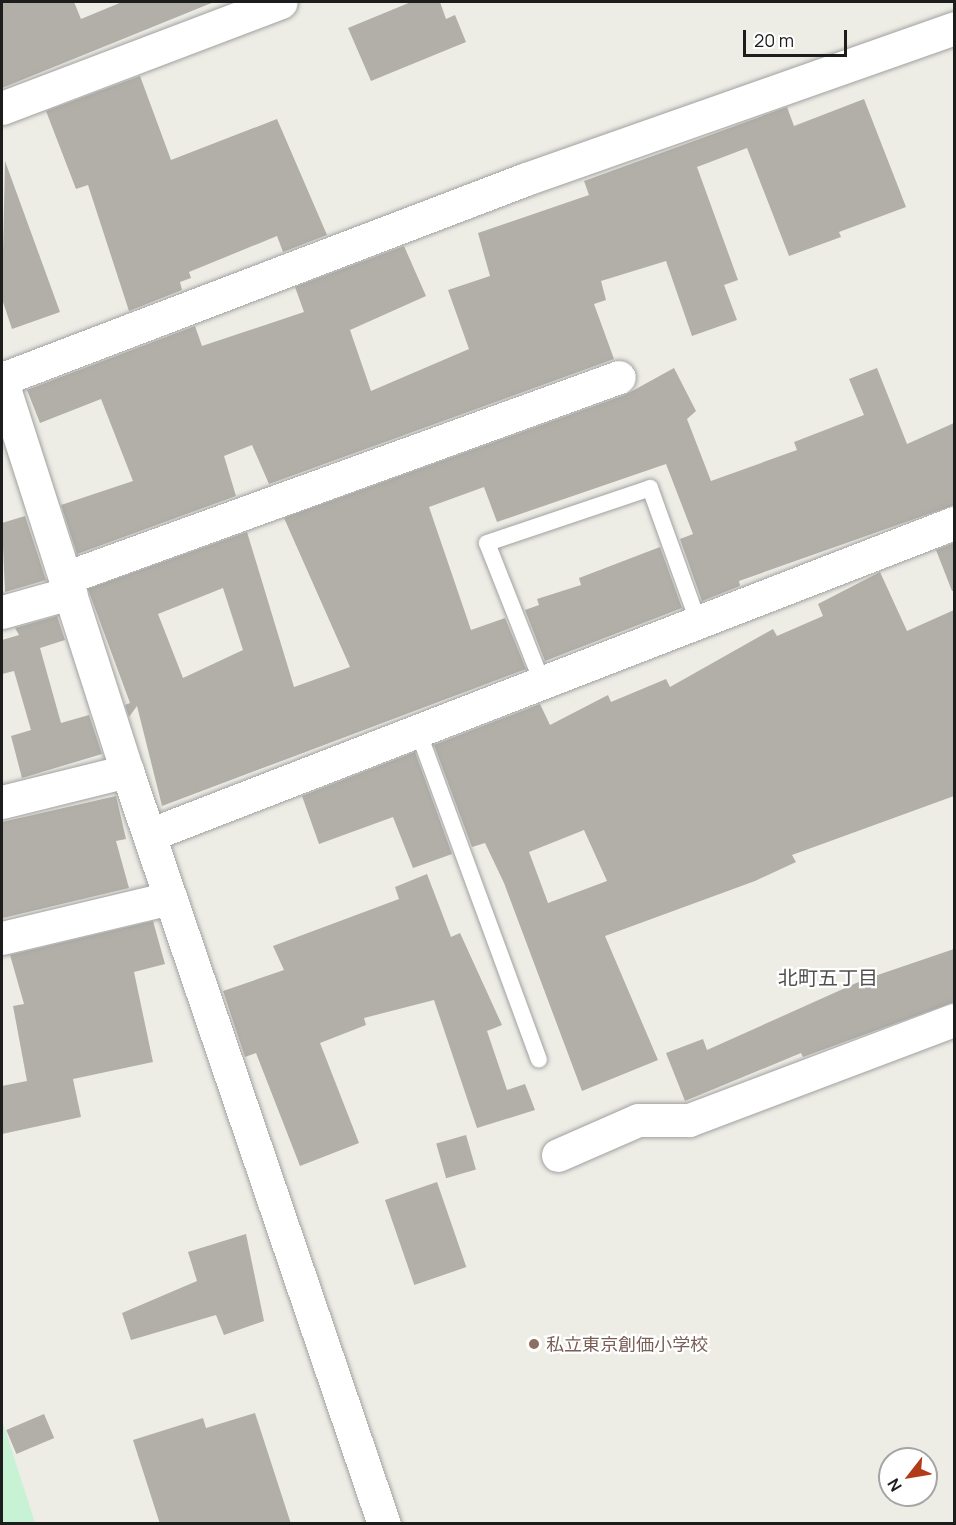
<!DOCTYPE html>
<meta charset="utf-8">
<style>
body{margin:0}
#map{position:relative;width:956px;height:1525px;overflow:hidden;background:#edece5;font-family:Manrope,"Noto Sans JP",sans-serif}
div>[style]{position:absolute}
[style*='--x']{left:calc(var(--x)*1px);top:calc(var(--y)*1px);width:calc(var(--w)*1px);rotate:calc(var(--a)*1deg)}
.park>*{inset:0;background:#c7f2d4}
.building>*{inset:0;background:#b2afa8;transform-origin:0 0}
.roads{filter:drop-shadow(0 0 2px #a1a1a1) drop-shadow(0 0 2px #a1a1a1)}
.service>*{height:16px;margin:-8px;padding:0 8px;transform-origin:8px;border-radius:8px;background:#fff}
.minor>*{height:33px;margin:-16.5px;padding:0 16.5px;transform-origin:16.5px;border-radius:16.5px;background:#fff}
.dots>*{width:16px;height:16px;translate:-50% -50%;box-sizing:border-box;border:3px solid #fff;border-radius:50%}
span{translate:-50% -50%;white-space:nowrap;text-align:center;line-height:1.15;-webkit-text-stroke:4.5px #fff;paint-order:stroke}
.education-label{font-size:18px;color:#785e54}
.left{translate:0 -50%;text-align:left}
.neighbourhood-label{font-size:20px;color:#505050}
.frame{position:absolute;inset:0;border:3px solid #1d1d1d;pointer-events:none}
.north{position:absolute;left:878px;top:1447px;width:60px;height:60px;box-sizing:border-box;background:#fff;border:2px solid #a5a5a5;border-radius:50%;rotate:239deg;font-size:16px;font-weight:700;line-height:24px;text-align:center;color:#1d1d1d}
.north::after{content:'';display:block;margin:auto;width:21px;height:27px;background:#b23b19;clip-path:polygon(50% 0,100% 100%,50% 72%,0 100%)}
.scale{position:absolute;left:743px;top:30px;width:104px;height:27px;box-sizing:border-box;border:3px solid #1d1d1d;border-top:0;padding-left:8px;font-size:18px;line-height:21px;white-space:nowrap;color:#1d1d1d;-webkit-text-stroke:4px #fff;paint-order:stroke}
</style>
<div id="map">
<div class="park">
<div style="clip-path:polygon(2px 1420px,35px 1523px,2px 1523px)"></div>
</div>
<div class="building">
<div style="clip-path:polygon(2px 2px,74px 2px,81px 19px,122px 2px,214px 2px,2px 88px)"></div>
<div style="clip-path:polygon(411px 2px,440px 2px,446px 19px,455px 15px,466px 42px,371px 81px,348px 28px)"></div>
<div style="clip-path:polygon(140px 76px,171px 160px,277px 119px,327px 235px,283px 252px,277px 236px,189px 272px,191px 278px,180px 282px,182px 290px,129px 311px,88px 185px,76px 189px,46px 111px)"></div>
<div style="clip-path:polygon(864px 99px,906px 207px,839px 232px,841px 237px,789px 256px,747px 148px,697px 167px,738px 280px,724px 285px,737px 320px,692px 336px,666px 261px,601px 281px,606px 300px,594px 304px,614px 359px,269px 484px,252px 445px,224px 456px,236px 496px,77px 554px,61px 505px,133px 481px,101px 399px,40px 423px,27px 390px,195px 326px,202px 346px,304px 312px,295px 287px,404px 246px,426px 296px,350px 330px,371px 391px,469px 349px,448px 290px,490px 276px,478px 233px,589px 195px,584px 181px,787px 107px,794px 126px)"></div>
<div style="clip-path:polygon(5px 161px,60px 312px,12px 329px,2px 299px)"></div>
<div style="clip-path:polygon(evenodd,674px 368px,696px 411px,687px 419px,711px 481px,797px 450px,794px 442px,864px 415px,849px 379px,877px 368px,907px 444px,954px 423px,954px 505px,739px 581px,740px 586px,702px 601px,680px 539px,693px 534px,666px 464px,497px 522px,484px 487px,429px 507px,471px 630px,505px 618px,526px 669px,162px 806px,137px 706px,129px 717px,125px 705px,130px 703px,88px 589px,247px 532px,294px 687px,350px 667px,284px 518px,625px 395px,674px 368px,223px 588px,243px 650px,183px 678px,158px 614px,223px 588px)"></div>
<div style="clip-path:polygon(25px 516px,46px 580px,5px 592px,2px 523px)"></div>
<div style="clip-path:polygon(954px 543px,954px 591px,952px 591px,936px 550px)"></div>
<div style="clip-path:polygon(660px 547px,682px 608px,545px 661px,525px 610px,539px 605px,537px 599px,581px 585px,579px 578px)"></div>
<div style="clip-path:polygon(evenodd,880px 572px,907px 631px,954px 610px,954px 796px,792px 855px,796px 862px,755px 881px,605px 936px,658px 1060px,582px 1091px,504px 883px,485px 843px,472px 847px,434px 745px,540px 704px,550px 725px,608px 695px,611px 702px,666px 679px,670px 687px,773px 629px,777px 636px,823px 616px,818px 604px,880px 572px,584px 830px,607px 881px,548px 903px,529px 852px,584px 830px)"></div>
<div style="clip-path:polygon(57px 616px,65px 640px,40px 648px,61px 723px,89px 715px,102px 754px,22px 778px,11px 736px,31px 730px,14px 671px,2px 674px,2px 640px,19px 635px,15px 628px)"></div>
<div style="clip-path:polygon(415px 752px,452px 854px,413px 868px,393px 817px,319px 844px,302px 796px)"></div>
<div style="clip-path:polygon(116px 796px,126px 839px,116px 841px,129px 888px,3px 918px,2px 822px)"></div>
<div style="clip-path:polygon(427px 874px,451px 937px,460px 933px,502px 1025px,487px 1031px,507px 1090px,525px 1084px,535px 1110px,477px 1128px,434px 1000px,364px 1018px,366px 1025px,320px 1043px,359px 1143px,300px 1166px,256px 1053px,245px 1057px,223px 991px,284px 970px,273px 946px,399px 899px,395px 887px)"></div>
<div style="clip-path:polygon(153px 921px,165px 964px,134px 972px,153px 1062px,73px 1079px,81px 1117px,2px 1134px,2px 1086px,27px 1081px,13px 1006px,24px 1004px,10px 955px)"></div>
<div style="clip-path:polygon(954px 949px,954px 1002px,803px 1057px,801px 1053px,685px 1101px,666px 1053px,703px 1039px,707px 1050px,863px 980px)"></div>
<div style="left:466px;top:1135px;width:36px;height:31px;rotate:74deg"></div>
<div style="left:437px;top:1182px;width:90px;height:55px;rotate:71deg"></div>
<div style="clip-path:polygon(246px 1234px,264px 1321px,224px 1335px,216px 1315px,131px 1340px,122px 1313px,197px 1281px,188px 1252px)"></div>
<div style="clip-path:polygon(255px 1413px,291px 1524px,160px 1524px,133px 1440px,203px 1418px,206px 1428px)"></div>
<div style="left:44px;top:1414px;width:26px;height:41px;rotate:67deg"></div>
</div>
<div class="roads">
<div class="service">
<div style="--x:542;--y:682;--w:149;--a:-111.6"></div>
<div style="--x:487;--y:543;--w:172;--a:-18.6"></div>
<div style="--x:650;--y:488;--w:141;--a:70.2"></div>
<div style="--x:418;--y:731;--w:350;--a:69.8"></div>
</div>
<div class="minor">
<div style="--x:2;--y:108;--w:298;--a:-20.8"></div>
<div style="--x:2;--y:379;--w:561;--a:-20.89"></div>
<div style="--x:526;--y:179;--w:454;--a:-19.4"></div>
<div style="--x:2;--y:382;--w:409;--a:72.2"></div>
<div style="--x:127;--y:771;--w:796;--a:71.16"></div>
<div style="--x:65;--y:578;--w:589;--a:-19.94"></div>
<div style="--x:2;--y:612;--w:71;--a:-15.6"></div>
<div style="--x:2;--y:802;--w:129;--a:-13.9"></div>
<div style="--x:149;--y:835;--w:863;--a:-21.19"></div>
<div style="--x:2;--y:938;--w:173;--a:-13.4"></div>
<div style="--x:558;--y:1155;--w:87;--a:-23.6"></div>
<div style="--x:638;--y:1120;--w:51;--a:0"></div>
<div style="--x:689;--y:1120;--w:283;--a:-20.7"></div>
</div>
</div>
<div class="dots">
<div style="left:534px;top:1344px;background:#8d6e63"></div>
</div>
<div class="education-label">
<span class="left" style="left:546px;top:1344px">私立東京創価小学校</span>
</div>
<div class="neighbourhood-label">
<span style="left:828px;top:977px">北町五丁目</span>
</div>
<div class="frame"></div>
<div class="north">N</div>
<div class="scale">20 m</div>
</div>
